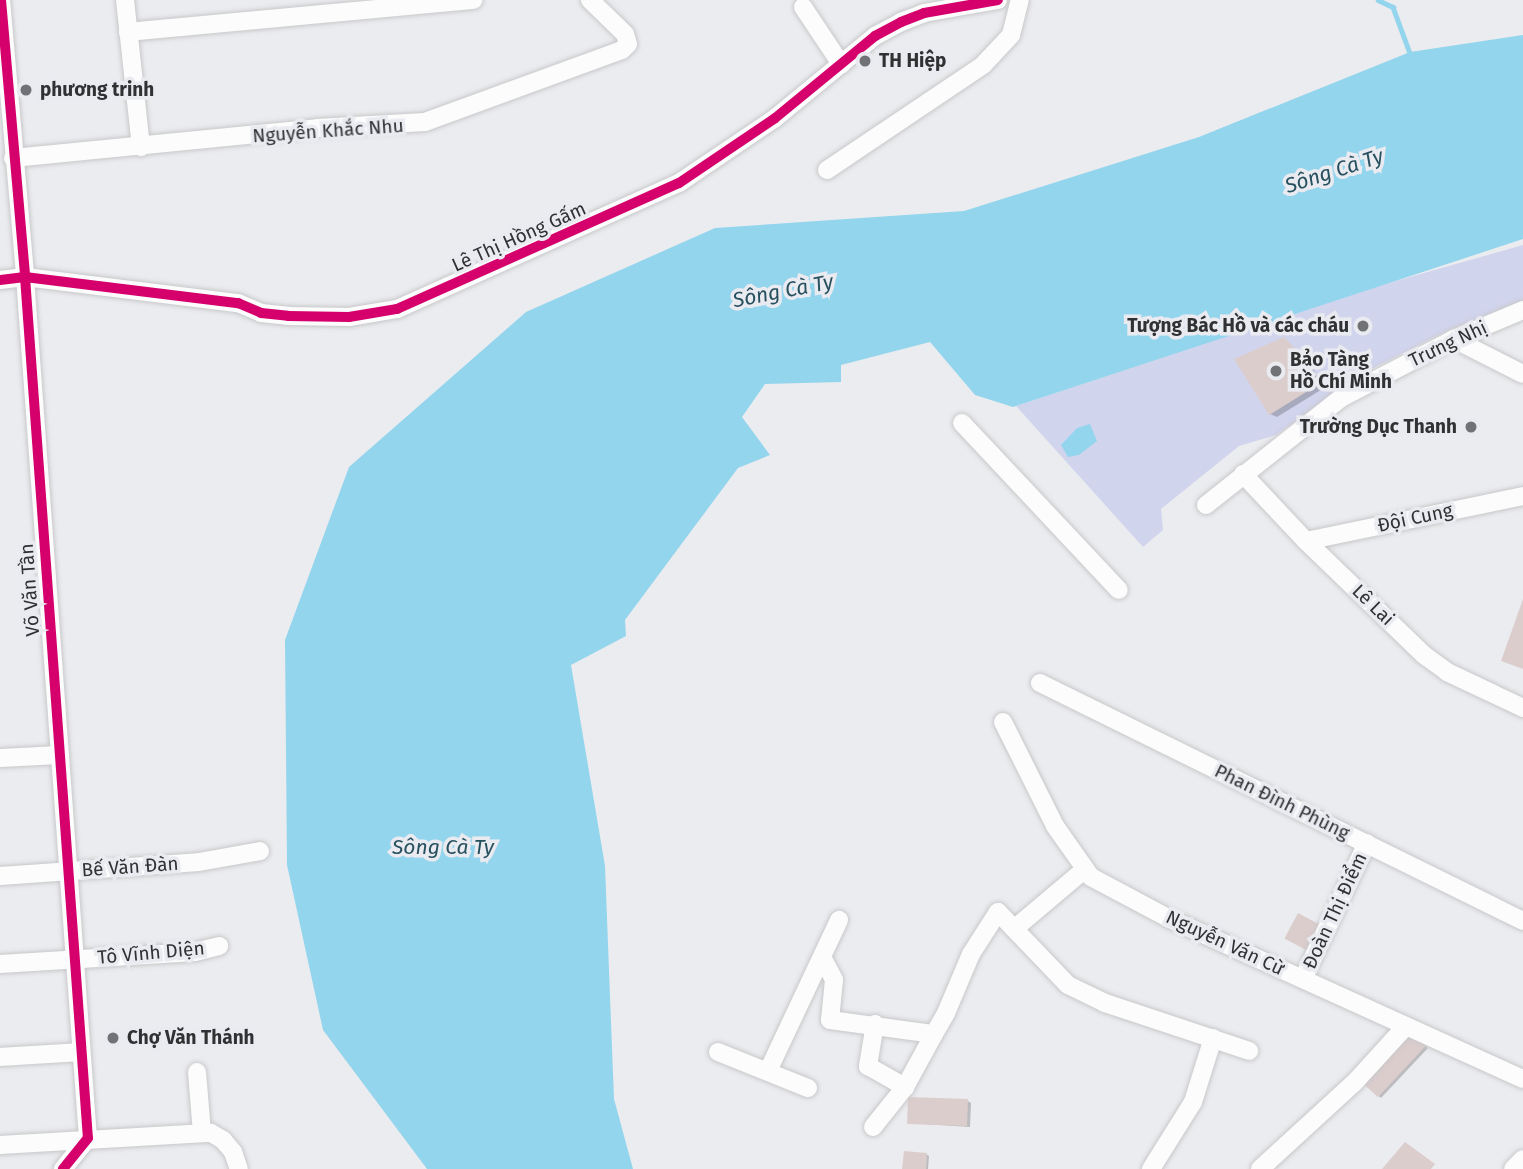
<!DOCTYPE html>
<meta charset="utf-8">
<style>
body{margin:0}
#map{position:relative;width:1523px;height:1169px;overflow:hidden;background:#ebecef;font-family:"Fira Sans",sans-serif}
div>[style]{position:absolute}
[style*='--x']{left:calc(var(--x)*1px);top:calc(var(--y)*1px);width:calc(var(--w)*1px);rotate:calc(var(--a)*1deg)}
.green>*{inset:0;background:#d1d4ed}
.water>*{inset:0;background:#94d5ee}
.shadow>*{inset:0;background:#0003}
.stream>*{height:4.5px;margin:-2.25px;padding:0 2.25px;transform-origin:2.25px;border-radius:2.25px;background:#94d5ee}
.building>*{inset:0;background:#dccdcd;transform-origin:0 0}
.roads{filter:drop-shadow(0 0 2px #c8c8ca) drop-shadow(0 0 2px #c8c8ca)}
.minor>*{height:18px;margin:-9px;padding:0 9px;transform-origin:9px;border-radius:9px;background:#fcfcfd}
.cycleway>*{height:10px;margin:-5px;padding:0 5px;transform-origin:5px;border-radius:5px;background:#d6006c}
.dots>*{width:19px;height:19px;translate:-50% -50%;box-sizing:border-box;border:4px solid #eaebf0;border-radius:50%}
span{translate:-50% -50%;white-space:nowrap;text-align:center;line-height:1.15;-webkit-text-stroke:7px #eaebf0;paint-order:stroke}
.poi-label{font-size:19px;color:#303133;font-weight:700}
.left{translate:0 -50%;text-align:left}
.right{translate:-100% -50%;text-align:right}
.street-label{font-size:19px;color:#303133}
.water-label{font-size:21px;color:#27505f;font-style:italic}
</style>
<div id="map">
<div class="green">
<div style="clip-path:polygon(1523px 245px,1523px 300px,1444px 332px,1356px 377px,1276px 435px,1239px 446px,1161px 509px,1163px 530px,1143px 547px,1016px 406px,1378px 286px)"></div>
</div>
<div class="water">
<div style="clip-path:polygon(1523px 35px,1523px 239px,1013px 407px,975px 395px,930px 342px,841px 365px,841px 382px,765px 384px,742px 417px,770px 455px,738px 468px,625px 620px,626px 636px,571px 665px,605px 866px,614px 1099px,633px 1169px,427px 1169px,323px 1030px,287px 865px,285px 640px,349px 467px,526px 312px,715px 228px,964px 211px,1199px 137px,1410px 52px)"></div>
<div style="clip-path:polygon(1090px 424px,1097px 441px,1079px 455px,1068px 457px,1061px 445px,1077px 428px)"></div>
</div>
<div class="shadow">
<div style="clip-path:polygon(1284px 339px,1309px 362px,1324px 388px,1277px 417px,1270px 414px)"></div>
<div style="clip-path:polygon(1414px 1035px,1428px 1048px,1381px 1098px,1364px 1083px)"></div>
<div style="clip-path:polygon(968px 1101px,971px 1103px,970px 1127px,908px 1123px)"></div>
<div style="clip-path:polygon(926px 1154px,929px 1156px,928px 1169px,904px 1169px)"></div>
</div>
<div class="stream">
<div style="--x:1378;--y:0;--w:17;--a:25"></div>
<div style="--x:1393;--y:7;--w:52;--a:69.8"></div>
</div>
<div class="building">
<div style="clip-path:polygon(1284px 337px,1302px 356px,1319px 384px,1269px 415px,1234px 359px)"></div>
<div style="clip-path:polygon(1523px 599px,1523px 669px,1501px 661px)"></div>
<div style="left:1298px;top:913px;width:26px;height:29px;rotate:28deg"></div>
<div style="left:1411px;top:1031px;width:21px;height:71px;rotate:43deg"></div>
<div style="left:908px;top:1097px;width:60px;height:27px;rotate:2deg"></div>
<div style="clip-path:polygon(1405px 1142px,1435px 1164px,1431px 1169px,1382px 1169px)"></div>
<div style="clip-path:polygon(904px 1151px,927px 1153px,926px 1169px,902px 1169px)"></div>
</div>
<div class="roads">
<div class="minor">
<div style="--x:1;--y:0;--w:278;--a:85"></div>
<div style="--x:25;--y:277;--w:863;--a:85.82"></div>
<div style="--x:88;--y:1138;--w:40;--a:129"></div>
<div style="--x:125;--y:0;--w:148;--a:83.8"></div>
<div style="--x:803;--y:7;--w:69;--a:56.3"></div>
<div style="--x:128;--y:32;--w:347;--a:-5.3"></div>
<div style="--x:13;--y:158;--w:306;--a:-5.6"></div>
<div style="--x:318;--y:128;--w:107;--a:-3.2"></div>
<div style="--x:425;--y:122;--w:210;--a:-20.1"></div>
<div style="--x:622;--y:50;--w:8;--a:-45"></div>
<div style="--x:628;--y:44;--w:10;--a:-107"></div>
<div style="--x:625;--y:34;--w:49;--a:-135.8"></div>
<div style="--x:827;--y:170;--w:188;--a:-33.9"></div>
<div style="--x:983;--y:65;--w:41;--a:-47"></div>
<div style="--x:1011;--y:35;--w:36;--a:-76"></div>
<div style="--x:0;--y:280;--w:25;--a:-7"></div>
<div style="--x:25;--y:277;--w:215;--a:7"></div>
<div style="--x:238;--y:303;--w:25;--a:23"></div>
<div style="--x:261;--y:313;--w:27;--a:6"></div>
<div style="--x:288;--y:316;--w:61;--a:0.9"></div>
<div style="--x:349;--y:317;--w:49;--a:-9.5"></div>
<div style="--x:397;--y:309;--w:309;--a:-24.1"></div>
<div style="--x:679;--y:183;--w:115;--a:-34"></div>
<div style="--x:774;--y:119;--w:131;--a:-39.4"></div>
<div style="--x:875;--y:36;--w:30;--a:-28"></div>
<div style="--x:901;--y:22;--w:25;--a:-21"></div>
<div style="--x:924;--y:13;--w:75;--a:-10"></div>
<div style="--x:1454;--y:339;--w:77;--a:26.9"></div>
<div style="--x:962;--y:423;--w:229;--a:46.8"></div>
<div style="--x:1243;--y:474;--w:92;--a:46.8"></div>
<div style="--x:1306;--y:541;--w:164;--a:44"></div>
<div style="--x:1424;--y:655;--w:29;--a:36"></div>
<div style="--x:1447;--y:672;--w:84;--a:25.3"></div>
<div style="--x:1206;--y:505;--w:172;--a:-38.4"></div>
<div style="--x:1341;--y:398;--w:127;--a:-27.6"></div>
<div style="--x:1454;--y:339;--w:75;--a:-22.8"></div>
<div style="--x:1306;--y:541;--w:222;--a:-11.7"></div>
<div style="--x:1040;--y:683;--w:538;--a:26.23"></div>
<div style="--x:1003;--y:722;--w:116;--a:63.4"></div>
<div style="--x:1055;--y:826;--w:62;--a:54.8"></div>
<div style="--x:1091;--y:877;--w:87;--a:28"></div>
<div style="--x:1168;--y:918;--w:390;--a:24.4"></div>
<div style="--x:0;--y:758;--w:60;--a:-2.9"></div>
<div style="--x:0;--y:876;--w:199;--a:-4"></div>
<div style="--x:199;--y:862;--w:62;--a:-10.2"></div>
<div style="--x:1014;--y:929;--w:92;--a:-40.1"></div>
<div style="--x:822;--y:957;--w:26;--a:62"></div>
<div style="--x:834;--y:980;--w:40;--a:95.7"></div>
<div style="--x:830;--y:1020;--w:105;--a:7.7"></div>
<div style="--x:934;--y:1034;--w:24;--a:-60"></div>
<div style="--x:946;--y:1013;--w:64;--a:-67"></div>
<div style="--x:971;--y:954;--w:50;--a:-57.3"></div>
<div style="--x:998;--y:912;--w:101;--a:46.2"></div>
<div style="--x:1068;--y:985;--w:41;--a:25.9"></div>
<div style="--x:1105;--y:1003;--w:152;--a:18.4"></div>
<div style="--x:0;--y:964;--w:195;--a:-3.5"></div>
<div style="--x:195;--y:952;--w:25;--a:-14"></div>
<div style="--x:1303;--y:979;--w:150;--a:-64.8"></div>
<div style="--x:875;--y:1024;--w:43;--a:99.5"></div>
<div style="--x:868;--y:1066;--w:43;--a:29.6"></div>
<div style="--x:718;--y:1052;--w:97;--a:21.8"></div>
<div style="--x:0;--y:1057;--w:81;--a:-3.5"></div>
<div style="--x:768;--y:1071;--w:167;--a:-64.8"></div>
<div style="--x:197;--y:1072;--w:61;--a:85.3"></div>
<div style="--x:873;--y:1127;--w:51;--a:-51.3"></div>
<div style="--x:905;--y:1087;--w:60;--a:-61.3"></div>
<div style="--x:0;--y:1145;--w:211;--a:-3.3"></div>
<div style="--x:211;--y:1133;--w:14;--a:30"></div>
<div style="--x:223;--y:1140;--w:16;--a:50"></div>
<div style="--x:233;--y:1152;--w:18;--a:71"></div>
<div style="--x:1151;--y:1169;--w:79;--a:-57.9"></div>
<div style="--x:1193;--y:1102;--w:67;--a:-72.6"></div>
<div style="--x:1260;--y:1169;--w:127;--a:-42.5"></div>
<div style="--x:1354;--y:1083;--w:77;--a:-47.6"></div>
<div style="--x:1513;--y:1169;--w:14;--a:-45"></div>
</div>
</div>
<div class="cycleway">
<div style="--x:1;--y:0;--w:278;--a:85"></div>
<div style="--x:25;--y:277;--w:863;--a:85.82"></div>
<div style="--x:88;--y:1138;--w:40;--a:129"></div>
<div style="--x:0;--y:280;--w:25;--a:-7"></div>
<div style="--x:25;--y:277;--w:215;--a:7"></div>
<div style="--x:238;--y:303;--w:25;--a:23"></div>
<div style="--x:261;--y:313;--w:27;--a:6"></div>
<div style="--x:288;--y:316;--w:61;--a:0.9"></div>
<div style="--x:349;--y:317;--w:49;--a:-9.5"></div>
<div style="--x:397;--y:309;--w:309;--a:-24.1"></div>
<div style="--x:679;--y:183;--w:115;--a:-34"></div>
<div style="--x:774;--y:119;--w:131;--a:-39.4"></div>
<div style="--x:875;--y:36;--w:30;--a:-28"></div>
<div style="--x:901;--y:22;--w:25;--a:-21"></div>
<div style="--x:924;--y:13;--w:75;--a:-10"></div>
</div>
<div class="dots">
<div style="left:865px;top:61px;background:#717275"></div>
<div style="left:26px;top:90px;background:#717275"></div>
<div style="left:1363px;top:326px;background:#717275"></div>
<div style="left:1276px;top:371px;background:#717275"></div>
<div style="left:1471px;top:427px;background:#717275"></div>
<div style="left:113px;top:1038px;background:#717275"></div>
</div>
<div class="poi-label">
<span class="left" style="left:879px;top:61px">TH Hiệp</span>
<span class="left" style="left:40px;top:90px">phương trinh</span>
<span class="right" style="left:1349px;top:326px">Tượng Bác Hồ và các cháu</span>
<span class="left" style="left:1290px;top:371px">Bảo Tàng<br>Hồ Chí Minh</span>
<span class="right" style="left:1457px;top:427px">Trường Dục Thanh</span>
<span class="left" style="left:127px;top:1038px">Chợ Văn Thánh</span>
</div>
<div class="street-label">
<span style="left:328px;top:131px;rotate:-4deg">Nguyễn Khắc Nhu</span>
<span style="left:519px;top:237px;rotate:-24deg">Lê Thị Hồng Gấm</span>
<span style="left:1448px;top:344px;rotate:-25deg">Trưng Nhị</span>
<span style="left:1415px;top:518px;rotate:-12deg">Đội Cung</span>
<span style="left:30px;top:590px;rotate:-94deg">Võ Văn Tần</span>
<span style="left:1373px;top:605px;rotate:44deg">Lê Lai</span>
<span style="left:1282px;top:802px;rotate:26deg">Phan Đình Phùng</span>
<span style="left:130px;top:867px;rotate:-4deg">Bế Văn Đàn</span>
<span style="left:1335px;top:911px;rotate:-65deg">Đoàn Thị Điểm</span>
<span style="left:1225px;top:943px;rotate:25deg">Nguyễn Văn Cừ</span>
<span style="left:151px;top:953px;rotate:-5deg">Tô Vĩnh Diện</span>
</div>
<div class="water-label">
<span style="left:1334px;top:171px;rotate:-18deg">Sông Cà Ty</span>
<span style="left:783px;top:291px;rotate:-11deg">Sông Cà Ty</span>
<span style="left:443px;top:847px">Sông Cà Ty</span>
</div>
</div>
